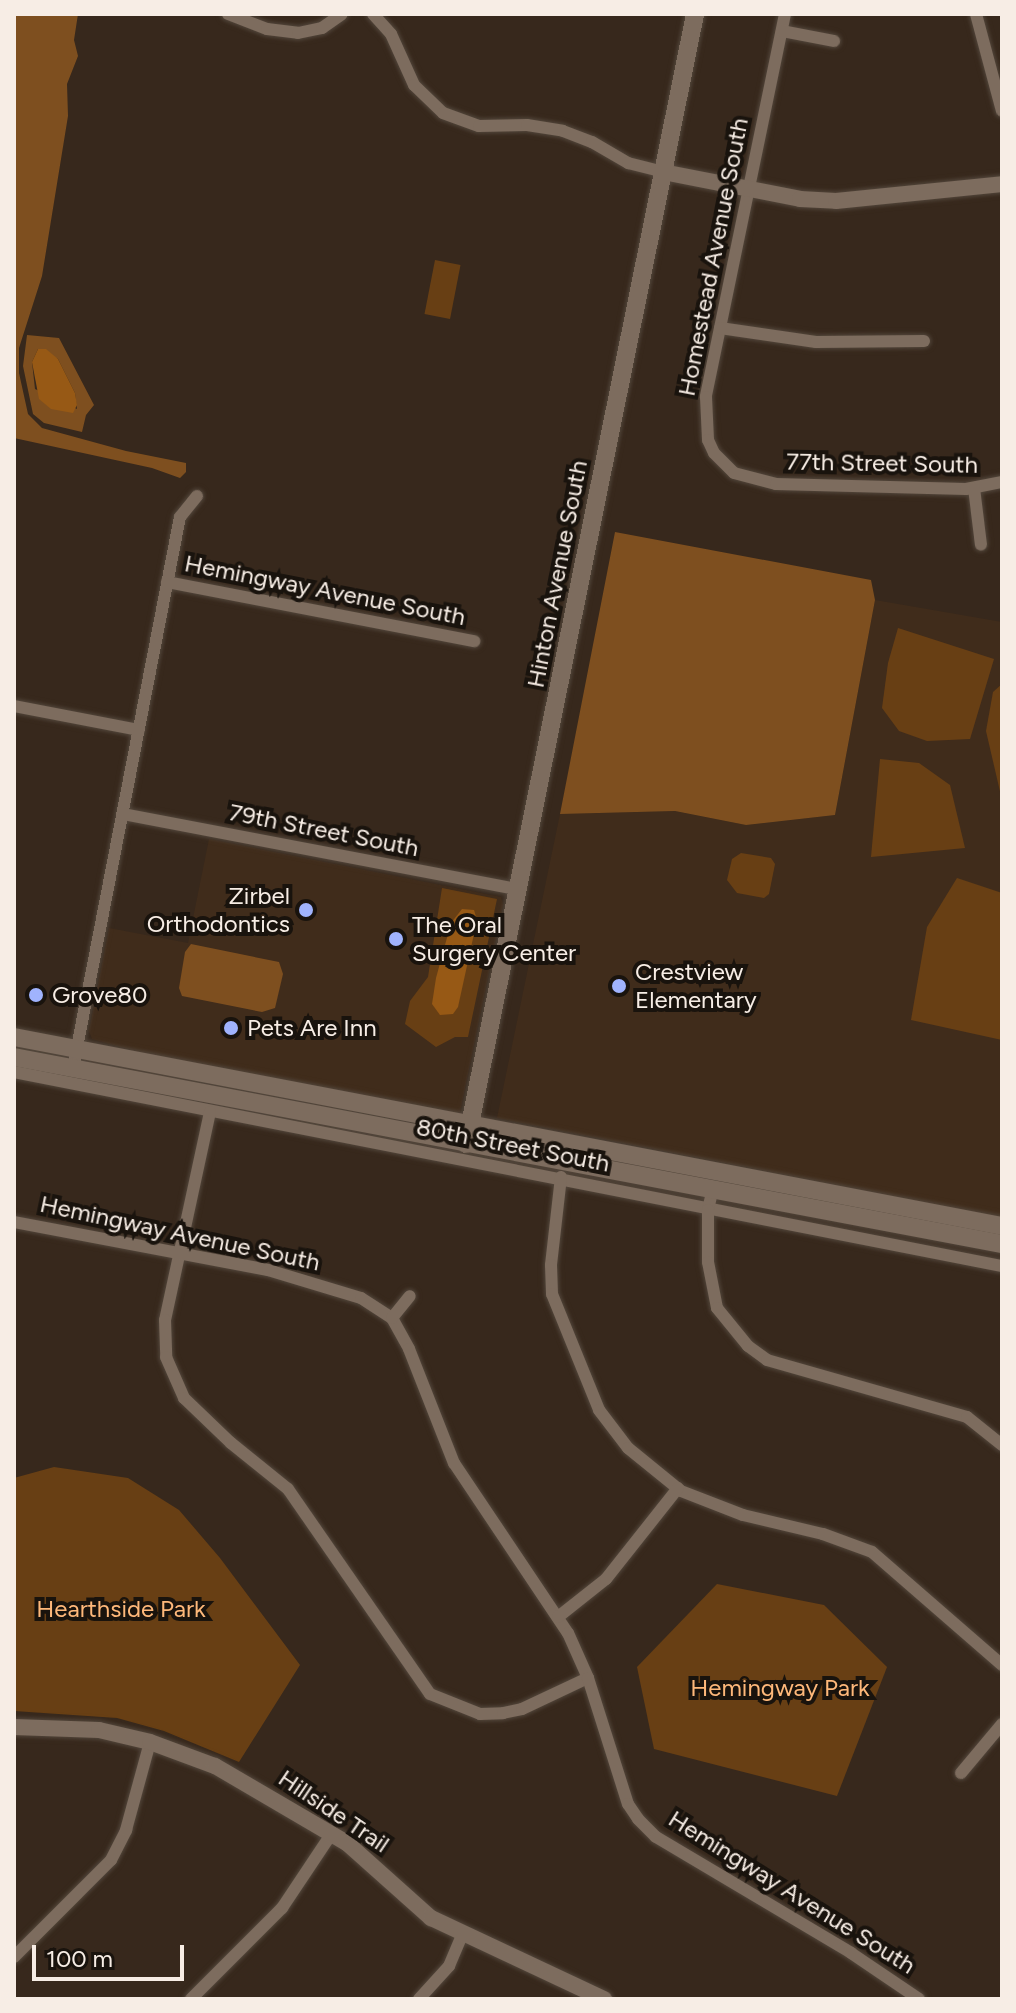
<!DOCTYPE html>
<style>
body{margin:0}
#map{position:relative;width:1016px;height:2013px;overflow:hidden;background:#37281c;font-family:Figtree,sans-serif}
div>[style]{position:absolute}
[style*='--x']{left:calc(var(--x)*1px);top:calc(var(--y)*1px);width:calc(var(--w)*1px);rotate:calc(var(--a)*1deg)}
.built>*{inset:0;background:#402c1b}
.green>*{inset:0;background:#683f14;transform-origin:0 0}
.forest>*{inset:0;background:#7e4f1f}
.water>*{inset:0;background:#975915}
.roads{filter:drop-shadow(0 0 2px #52463b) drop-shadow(0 0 2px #52463b)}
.minor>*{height:12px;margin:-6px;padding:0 6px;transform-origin:6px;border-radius:6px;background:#7d6c5e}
.tertiary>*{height:16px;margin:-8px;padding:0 8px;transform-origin:8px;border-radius:8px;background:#7d6c5e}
.secondary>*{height:18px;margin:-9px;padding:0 9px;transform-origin:9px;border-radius:9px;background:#7d6c5e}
.dots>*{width:22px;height:22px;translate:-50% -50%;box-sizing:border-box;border:4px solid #19130d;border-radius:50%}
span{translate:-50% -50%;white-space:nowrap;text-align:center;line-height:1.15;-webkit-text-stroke:8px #19130d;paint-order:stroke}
.street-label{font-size:24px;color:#f7ede5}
.poi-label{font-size:24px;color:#f7ede5}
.right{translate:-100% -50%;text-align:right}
.left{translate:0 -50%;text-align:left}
.park-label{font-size:24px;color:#feb87a}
.frame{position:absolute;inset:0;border:16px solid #f7ede5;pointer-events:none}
.scale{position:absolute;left:32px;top:1945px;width:152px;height:36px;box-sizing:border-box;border:4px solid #f7ede5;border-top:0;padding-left:10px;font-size:24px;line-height:28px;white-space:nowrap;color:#f7ede5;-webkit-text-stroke:6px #19130d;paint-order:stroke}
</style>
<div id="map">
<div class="built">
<div style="clip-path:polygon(875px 600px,1002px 622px,1002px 1218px,497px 1118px,560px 814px,675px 811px,746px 825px,835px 815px)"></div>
<div style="clip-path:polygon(209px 839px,501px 897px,503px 905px,460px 1112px,456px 1114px,163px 1059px,92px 1039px,89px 1031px,109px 928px,188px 943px)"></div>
</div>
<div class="green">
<div style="left:435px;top:260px;width:26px;height:55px;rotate:11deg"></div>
<div style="clip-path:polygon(898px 628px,994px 659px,970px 739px,927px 741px,899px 731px,882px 708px,888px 663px)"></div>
<div style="clip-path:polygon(1002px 684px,1002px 800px,986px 731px,993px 692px)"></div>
<div style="clip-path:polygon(880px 759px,919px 763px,950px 785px,965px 848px,871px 857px)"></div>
<div style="clip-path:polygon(741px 853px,771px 858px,775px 864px,769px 894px,764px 898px,737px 893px,727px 880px,732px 859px)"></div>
<div style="clip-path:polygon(957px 878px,1002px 893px,1002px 1040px,911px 1020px,927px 927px)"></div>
<div style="clip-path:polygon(442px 888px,497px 899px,468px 1037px,455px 1037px,436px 1047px,405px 1024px,410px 1001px,428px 977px)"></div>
<div style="clip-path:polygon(54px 1467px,128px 1478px,179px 1510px,220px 1558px,300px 1665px,239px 1762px,164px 1731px,117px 1718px,14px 1711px,14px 1478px)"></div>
<div style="clip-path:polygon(717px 1584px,824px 1605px,887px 1667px,837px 1796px,654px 1749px,637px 1667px)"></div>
</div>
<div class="forest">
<div style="clip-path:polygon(14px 14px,78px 14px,74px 40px,78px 56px,67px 84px,68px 116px,42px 276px,19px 348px,19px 373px,28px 414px,42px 428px,126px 451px,186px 463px,186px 472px,180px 478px,152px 468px,14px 438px)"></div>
<div style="clip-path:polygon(evenodd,27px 335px,59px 338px,94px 405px,86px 415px,82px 432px,44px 423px,33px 414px,23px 366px,27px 335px,38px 349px,58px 359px,75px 393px,77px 409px,35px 389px,32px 362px,38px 349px)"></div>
<div style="clip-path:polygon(615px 532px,871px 580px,875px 600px,835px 815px,746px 825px,675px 811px,560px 814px)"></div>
<div style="clip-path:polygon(191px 944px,279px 962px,283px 974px,275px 1008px,262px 1012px,182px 996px,179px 988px,185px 952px)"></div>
</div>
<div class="water">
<div style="clip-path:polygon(38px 349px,46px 349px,58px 359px,75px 393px,77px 405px,73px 413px,51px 409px,39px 399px,32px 362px)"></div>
<div style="clip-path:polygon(462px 909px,474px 910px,477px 920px,458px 1007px,453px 1014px,440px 1015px,432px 1004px,436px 978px,451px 923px)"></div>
</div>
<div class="roads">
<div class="minor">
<div style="--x:228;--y:14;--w:42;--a:21"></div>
<div style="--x:267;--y:29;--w:31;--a:7"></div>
<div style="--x:298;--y:33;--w:25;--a:-12"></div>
<div style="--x:322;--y:28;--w:24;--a:-35"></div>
<div style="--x:373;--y:14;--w:27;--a:48"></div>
<div style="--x:391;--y:34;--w:56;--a:65.7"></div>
<div style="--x:414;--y:85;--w:40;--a:44"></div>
<div style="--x:443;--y:113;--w:38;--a:20"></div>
<div style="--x:479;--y:126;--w:48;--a:-1.2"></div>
<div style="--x:527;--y:125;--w:36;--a:9"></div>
<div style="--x:563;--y:131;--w:31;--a:21"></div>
<div style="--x:592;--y:142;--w:42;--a:30.3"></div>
<div style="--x:628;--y:163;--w:36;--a:14"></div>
<div style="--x:785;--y:14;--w:391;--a:101.7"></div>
<div style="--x:706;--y:397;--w:43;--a:87.3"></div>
<div style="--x:708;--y:440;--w:14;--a:65"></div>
<div style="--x:714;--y:453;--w:28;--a:45"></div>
<div style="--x:734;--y:473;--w:43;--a:14.7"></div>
<div style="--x:776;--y:484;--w:190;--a:1.5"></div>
<div style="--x:966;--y:489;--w:37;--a:-11"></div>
<div style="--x:976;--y:14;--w:100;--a:75"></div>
<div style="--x:782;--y:31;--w:53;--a:10.9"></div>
<div style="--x:720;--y:328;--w:97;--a:8.3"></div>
<div style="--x:816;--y:342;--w:108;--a:-0.5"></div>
<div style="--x:974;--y:488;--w:57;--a:83"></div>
<div style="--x:167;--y:582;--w:313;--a:10.9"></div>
<div style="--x:14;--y:706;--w:127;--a:10.9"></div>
<div style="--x:123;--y:814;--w:401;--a:10.8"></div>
<div style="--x:73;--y:1068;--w:561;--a:-79.01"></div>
<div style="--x:180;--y:517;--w:27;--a:-51"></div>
<div style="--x:14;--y:1072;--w:1007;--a:11.11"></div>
<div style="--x:210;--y:1112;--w:213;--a:102.2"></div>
<div style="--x:165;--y:1320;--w:37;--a:88"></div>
<div style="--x:166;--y:1357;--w:45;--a:66.3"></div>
<div style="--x:184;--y:1398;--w:65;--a:43.8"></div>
<div style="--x:231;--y:1443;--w:73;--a:38.9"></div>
<div style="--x:288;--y:1489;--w:249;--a:55.3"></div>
<div style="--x:430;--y:1694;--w:54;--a:21.8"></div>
<div style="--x:480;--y:1714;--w:23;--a:-2"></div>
<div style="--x:503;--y:1713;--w:19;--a:-12"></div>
<div style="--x:522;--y:1709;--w:73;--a:-25.2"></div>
<div style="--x:561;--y:1177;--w:89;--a:96.5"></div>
<div style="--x:551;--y:1265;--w:29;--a:88"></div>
<div style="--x:552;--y:1294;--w:125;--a:67.9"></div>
<div style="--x:599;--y:1410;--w:48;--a:52.7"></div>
<div style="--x:628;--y:1448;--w:68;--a:39.1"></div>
<div style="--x:681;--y:1491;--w:66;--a:21.2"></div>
<div style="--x:743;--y:1515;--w:82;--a:13.4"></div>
<div style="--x:823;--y:1534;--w:52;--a:20.2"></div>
<div style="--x:872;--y:1552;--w:172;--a:41"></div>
<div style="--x:713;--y:1188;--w:23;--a:103"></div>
<div style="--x:708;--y:1210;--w:52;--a:90"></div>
<div style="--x:708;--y:1262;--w:47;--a:78.9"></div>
<div style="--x:717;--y:1308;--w:49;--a:50.8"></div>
<div style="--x:748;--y:1346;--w:24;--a:36"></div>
<div style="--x:767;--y:1360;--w:208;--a:15.9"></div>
<div style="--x:967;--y:1417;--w:45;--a:38.7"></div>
<div style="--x:14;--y:1222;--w:258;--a:10.7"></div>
<div style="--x:268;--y:1270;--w:97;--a:16.8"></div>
<div style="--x:361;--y:1298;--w:37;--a:33"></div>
<div style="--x:392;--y:1318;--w:35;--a:61"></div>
<div style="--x:409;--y:1349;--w:123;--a:68.5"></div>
<div style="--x:454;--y:1463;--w:205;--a:56.2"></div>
<div style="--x:568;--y:1633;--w:49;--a:66"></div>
<div style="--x:588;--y:1678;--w:132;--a:72.4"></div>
<div style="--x:628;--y:1804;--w:18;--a:56"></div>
<div style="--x:638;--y:1819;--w:25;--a:45"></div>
<div style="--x:656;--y:1837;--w:227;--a:30.7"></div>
<div style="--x:851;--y:1953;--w:82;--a:34.1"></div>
<div style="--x:392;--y:1318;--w:28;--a:-51"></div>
<div style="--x:558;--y:1617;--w:61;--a:-38.4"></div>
<div style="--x:606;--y:1579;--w:116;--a:-51.6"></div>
<div style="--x:961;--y:1773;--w:64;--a:-50.1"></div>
<div style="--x:14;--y:1957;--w:137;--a:-45"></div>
<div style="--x:111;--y:1860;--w:34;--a:-63"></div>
<div style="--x:126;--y:1830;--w:91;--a:-74.7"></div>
<div style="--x:191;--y:1999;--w:129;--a:-45"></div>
<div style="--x:282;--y:1908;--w:90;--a:-56.3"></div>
<div style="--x:419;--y:1999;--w:45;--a:-47.7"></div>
<div style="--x:449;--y:1966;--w:34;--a:-67"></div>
</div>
<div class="tertiary">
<div style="--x:663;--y:172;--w:140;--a:11.1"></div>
<div style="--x:800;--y:199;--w:36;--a:3"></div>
<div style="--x:836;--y:201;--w:167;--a:-5.8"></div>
<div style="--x:14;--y:1727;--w:85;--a:2"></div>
<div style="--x:99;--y:1730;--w:52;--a:13.2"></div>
<div style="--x:150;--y:1742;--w:69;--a:20.3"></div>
<div style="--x:215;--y:1766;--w:153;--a:30.3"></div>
<div style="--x:347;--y:1843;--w:113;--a:41.8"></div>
<div style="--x:431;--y:1918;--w:191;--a:25.1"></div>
</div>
<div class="secondary">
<div style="--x:14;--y:1037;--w:1006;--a:10.83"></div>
<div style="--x:14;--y:1057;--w:1006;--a:10.72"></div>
<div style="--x:466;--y:1144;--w:1153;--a:-78.54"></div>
</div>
</div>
<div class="dots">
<div style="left:306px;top:910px;background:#a0b3fd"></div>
<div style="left:396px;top:939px;background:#a0b3fd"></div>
<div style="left:619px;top:986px;background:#a0b3fd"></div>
<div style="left:36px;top:995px;background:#a0b3fd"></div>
<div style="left:231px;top:1028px;background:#a0b3fd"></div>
</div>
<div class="street-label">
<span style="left:713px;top:257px;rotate:-79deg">Homestead Avenue South</span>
<span style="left:882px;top:463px;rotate:1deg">77th Street South</span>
<span style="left:557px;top:574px;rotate:-79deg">Hinton Avenue South</span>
<span style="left:325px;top:590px;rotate:11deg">Hemingway Avenue South</span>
<span style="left:324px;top:830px;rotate:11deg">79th Street South</span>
<span style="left:513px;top:1145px;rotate:11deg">80th Street South</span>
<span style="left:180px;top:1233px;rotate:12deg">Hemingway Avenue South</span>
<span style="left:334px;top:1811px;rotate:34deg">Hillside Trail</span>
<span style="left:792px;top:1892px;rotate:32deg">Hemingway Avenue South</span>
</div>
<div class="poi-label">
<span class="right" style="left:290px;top:910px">Zirbel<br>Orthodontics</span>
<span class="left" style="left:412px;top:939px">The Oral<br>Surgery Center</span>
<span class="left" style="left:635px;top:986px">Crestview<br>Elementary</span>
<span class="left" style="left:52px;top:995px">Grove80</span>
<span class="left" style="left:247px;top:1028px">Pets Are Inn</span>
</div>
<div class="park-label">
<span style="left:121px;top:1609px">Hearthside Park</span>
<span style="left:780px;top:1688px">Hemingway Park</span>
</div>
<div class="frame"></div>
<div class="scale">100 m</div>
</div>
